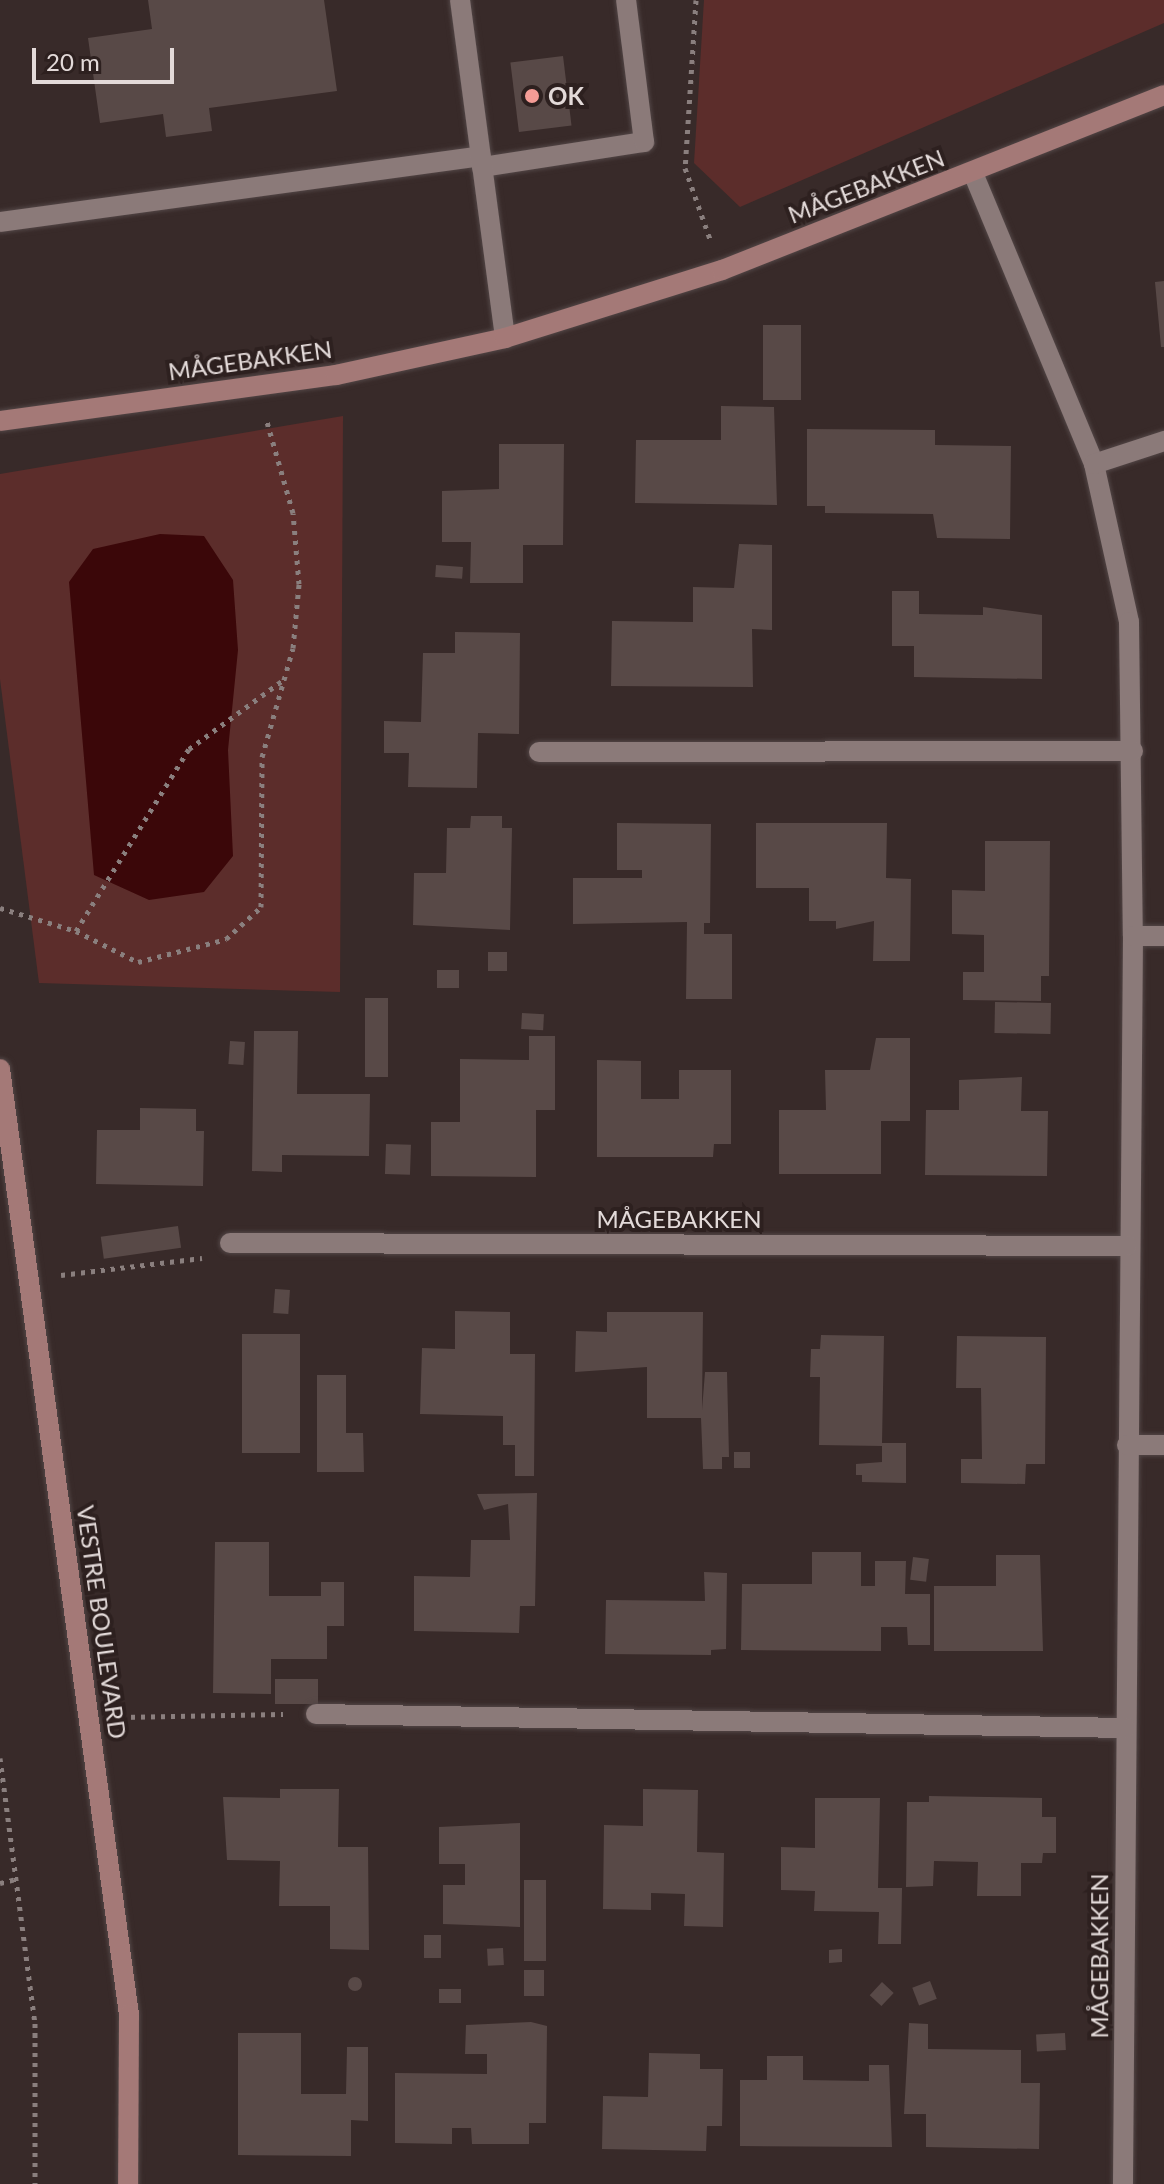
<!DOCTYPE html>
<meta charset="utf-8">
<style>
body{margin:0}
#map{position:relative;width:1164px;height:2184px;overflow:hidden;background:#382a29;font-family:Lato,sans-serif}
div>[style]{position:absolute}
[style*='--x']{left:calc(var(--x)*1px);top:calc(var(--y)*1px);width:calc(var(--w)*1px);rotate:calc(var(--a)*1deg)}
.green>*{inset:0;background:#5c2d2b}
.water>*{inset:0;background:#3b0709}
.building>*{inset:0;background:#584947;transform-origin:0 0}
.round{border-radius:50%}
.path>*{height:5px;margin-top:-2.5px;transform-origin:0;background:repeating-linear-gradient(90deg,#8a7f7e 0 4px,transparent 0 10px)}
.roads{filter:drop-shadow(0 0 2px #524646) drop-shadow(0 0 2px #524646)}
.lane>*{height:20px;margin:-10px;padding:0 10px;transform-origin:10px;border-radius:10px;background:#8b7a79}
.street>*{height:20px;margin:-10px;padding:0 10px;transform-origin:10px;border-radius:10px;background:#8b7a79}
.secondary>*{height:20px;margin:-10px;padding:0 10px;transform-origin:10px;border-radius:10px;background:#a47977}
.dots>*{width:22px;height:22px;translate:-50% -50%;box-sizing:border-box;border:4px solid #2d201f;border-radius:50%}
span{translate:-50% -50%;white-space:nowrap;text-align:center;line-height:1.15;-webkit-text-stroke:8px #2d201f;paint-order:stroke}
.poi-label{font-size:24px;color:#e3dad9;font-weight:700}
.left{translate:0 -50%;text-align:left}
.street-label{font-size:24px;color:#e3dad9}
.scale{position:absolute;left:32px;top:48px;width:142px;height:36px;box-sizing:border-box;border:4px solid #e3dad9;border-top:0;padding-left:10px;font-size:24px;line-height:28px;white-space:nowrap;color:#e3dad9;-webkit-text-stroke:6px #2d201f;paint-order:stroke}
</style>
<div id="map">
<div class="green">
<div style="clip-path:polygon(704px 0,1164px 0,1164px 23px,740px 207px,694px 163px)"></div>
<div style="clip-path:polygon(343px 416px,340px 992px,39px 983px,0 679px,0 474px)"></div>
</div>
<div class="water">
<div style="clip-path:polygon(160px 534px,204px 536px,233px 580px,238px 650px,228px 750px,233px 856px,204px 892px,149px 900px,94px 875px,69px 582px,93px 549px)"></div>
</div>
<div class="building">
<div style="clip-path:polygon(148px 0,324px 0,337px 91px,209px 108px,212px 131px,166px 137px,163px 114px,100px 123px,88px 38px,152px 29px)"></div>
<div style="left:563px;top:56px;width:70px;height:53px;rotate:83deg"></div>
<div style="clip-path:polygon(1164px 281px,1164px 347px,1161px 347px,1155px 282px)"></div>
<div style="left:763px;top:325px;width:38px;height:75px"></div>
<div style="clip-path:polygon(721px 406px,774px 407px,777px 505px,635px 503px,636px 440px,721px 440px)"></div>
<div style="clip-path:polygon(807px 429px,935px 430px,935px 445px,1011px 446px,1010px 539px,937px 538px,933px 514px,825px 513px,825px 506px,807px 506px)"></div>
<div style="clip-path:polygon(499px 444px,564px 444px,563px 545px,523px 545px,523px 583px,470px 583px,471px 542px,442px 542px,442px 491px,499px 489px)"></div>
<div style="clip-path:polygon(739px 544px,772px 545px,772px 630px,752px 629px,753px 687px,611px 686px,612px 621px,693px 622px,693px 587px,734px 588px)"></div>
<div style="left:436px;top:565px;width:27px;height:12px;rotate:4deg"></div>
<div style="clip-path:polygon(892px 591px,919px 591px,919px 614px,983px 615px,983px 607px,1042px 615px,1042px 679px,914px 677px,914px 646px,892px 646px)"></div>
<div style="clip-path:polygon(455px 632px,520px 633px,519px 734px,478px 733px,477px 788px,408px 787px,409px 753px,384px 753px,384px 721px,421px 722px,423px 653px,455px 653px)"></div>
<div style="clip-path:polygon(471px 816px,502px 816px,502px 828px,512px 828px,510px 930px,413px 925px,414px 873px,446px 873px,447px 828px,470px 828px)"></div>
<div style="clip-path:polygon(617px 823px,711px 824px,710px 923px,704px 923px,704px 934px,732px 934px,732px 999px,686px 999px,687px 922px,573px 924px,573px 878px,642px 878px,642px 870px,617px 870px)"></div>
<div style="clip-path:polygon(756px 823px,887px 823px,886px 878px,911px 879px,910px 961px,873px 961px,874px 921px,836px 929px,836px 921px,809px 921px,809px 888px,756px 888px)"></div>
<div style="clip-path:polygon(985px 841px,1050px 841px,1049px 976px,1041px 976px,1041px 1001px,963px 1000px,963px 972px,984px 972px,984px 935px,952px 934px,952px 890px,985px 891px)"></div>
<div style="left:488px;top:952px;width:19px;height:19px"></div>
<div style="left:437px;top:970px;width:22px;height:18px"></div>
<div style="left:365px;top:998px;width:23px;height:79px"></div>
<div style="left:995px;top:1002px;width:56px;height:31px;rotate:1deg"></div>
<div style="left:522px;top:1013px;width:22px;height:16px;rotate:3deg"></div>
<div style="clip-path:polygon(254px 1031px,298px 1031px,297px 1094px,370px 1094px,369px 1156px,282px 1155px,282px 1172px,252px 1171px)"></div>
<div style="clip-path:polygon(529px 1036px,555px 1036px,555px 1110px,536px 1110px,536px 1177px,431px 1176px,431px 1122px,460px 1122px,460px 1059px,529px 1060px)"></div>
<div style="clip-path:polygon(876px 1038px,910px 1038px,910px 1121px,881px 1121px,881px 1174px,779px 1174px,779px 1110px,826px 1110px,825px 1070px,870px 1070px)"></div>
<div style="left:230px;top:1041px;width:15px;height:23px;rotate:4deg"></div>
<div style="clip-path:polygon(597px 1060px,641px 1061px,641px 1099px,679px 1099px,679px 1070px,731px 1070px,731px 1144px,714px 1144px,713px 1157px,597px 1157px)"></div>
<div style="clip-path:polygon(1022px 1077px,1021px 1111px,1048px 1111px,1047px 1176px,925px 1175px,926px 1110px,959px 1110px,959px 1080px)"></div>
<div style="clip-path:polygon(140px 1108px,196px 1109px,196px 1131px,204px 1131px,203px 1186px,96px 1184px,97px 1130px,140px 1130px)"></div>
<div style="left:386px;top:1144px;width:25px;height:30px;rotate:2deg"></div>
<div style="left:178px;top:1226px;width:22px;height:78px;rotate:82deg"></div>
<div style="left:275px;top:1289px;width:15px;height:24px;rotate:4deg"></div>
<div style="clip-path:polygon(455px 1311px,510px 1312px,510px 1354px,535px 1354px,534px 1476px,515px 1476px,515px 1445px,503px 1445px,503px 1416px,420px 1414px,422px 1348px,455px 1349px)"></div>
<div style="clip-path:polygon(607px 1312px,703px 1312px,702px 1410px,705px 1372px,727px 1372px,729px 1457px,722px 1457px,722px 1469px,703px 1469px,701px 1418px,647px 1418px,647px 1367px,575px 1372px,576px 1331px,607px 1332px)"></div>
<div style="left:242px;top:1334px;width:58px;height:119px"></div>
<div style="clip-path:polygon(821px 1335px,884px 1336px,882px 1443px,906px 1443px,906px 1483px,862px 1482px,862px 1475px,856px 1475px,856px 1464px,882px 1462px,882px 1446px,819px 1445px,820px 1377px,810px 1377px,811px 1349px,820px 1349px)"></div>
<div style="clip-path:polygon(957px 1336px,1046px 1337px,1045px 1464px,1026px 1464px,1025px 1484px,961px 1483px,961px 1459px,982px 1459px,981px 1388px,956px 1388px)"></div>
<div style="clip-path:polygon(317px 1375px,346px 1375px,346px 1433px,363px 1433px,364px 1472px,317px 1472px)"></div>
<div style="left:750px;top:1452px;width:16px;height:16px;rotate:90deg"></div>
<div style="clip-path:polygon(537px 1493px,535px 1606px,520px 1606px,519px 1633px,414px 1631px,414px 1576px,470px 1577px,471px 1540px,510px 1540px,508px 1504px,484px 1510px,477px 1494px)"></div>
<div style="clip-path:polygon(215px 1542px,269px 1542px,269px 1596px,321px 1596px,321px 1582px,344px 1582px,344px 1626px,327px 1626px,327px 1659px,271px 1659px,271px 1694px,213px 1693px)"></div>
<div style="clip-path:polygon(812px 1552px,861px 1552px,861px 1586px,875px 1586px,875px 1561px,906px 1561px,905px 1594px,930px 1594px,930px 1645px,908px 1645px,907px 1627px,881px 1627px,881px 1651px,741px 1650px,742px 1584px,812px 1584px)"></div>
<div style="clip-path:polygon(996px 1555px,1040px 1555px,1043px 1651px,934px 1651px,934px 1586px,996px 1586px)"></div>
<div style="left:913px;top:1557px;width:16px;height:23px;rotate:7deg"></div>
<div style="clip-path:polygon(704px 1572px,727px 1573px,726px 1649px,711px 1650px,711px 1655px,605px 1654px,606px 1600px,705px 1601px)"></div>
<div style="left:275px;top:1679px;width:43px;height:25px"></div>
<div style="clip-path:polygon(280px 1789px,339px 1789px,338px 1847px,368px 1847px,369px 1950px,330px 1949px,330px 1906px,279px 1906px,280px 1861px,227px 1860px,223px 1797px,280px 1798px)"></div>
<div style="clip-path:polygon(643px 1789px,698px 1790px,697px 1852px,724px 1853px,723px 1927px,684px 1926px,685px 1894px,651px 1893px,651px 1910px,603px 1909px,604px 1825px,643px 1826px)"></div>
<div style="clip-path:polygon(929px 1796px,1042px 1798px,1042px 1817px,1056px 1817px,1056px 1853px,1043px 1853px,1042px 1863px,1021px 1863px,1021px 1896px,977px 1896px,978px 1862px,934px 1861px,933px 1886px,906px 1887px,907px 1802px,929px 1802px)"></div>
<div style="clip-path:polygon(815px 1798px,880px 1798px,878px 1888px,902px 1888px,901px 1944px,878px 1944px,879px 1912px,814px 1911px,815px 1891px,781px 1890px,781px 1847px,815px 1848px)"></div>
<div style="clip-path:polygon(520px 1823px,520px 1927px,443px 1924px,443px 1885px,465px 1885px,465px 1864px,439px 1864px,439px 1827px)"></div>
<div style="left:524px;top:1880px;width:22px;height:81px"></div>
<div style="left:424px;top:1935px;width:17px;height:23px"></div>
<div style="left:503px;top:1948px;width:17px;height:16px;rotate:87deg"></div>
<div style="clip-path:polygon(842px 1949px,842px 1962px,829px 1963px,829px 1950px)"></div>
<div style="left:524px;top:1970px;width:20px;height:26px"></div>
<div class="round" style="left:348px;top:1977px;width:14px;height:14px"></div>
<div style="left:930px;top:1981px;width:19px;height:19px;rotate:69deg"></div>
<div style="left:882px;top:1982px;width:16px;height:18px;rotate:43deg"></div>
<div style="left:461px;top:1989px;width:14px;height:22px;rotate:90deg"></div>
<div style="clip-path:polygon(531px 2022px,547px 2026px,546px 2123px,529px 2123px,529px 2144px,472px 2144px,471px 2128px,452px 2128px,452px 2144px,395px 2143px,395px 2073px,487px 2074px,487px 2054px,465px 2054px,466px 2025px)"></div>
<div style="clip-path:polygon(909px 2023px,928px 2024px,928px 2049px,1021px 2050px,1021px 2083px,1040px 2083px,1039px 2149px,926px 2147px,926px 2114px,904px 2114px)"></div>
<div style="clip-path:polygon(238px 2033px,301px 2033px,301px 2094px,346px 2094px,347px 2047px,368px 2047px,368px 2121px,351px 2120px,351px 2156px,238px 2155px)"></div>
<div style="left:1065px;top:2033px;width:17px;height:29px;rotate:87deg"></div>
<div style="clip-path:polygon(649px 2053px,700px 2054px,700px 2069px,723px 2069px,722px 2126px,707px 2126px,706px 2151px,602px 2149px,603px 2096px,648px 2097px)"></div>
<div style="clip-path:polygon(767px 2056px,803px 2056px,803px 2080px,869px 2081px,869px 2065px,889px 2065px,892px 2147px,740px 2146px,740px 2080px,767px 2080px)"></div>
</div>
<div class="path">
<div style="--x:696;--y:0;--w:168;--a:93.7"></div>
<div style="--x:685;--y:168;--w:75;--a:70.6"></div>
<div style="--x:0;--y:908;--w:79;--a:16.8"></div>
<div style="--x:76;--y:931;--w:69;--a:26.6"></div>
<div style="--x:138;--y:962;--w:91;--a:-14.6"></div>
<div style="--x:226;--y:939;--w:47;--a:-42.4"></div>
<div style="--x:261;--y:907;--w:150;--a:-89.6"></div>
<div style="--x:262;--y:757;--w:113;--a:-74.1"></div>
<div style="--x:293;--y:648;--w:64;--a:-84.6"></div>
<div style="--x:299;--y:584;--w:71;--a:-94.8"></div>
<div style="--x:293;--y:513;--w:99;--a:-105.9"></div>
<div style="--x:76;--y:931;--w:214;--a:-58.2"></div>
<div style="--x:189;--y:749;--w:115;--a:-36.2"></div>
<div style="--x:61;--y:1275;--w:142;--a:-6.9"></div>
<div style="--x:121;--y:1717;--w:162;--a:-1.1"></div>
<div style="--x:0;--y:1758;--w:267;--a:82.5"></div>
<div style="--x:35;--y:2023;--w:161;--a:90"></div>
<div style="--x:0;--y:1883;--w:16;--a:-14"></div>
</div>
<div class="roads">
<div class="lane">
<div style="--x:482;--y:167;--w:164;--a:-8.8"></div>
<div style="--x:644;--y:142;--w:143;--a:-97.2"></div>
<div style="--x:0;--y:222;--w:485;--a:-7.8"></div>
</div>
<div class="street">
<div style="--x:460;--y:0;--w:341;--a:82.4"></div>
<div style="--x:973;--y:173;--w:315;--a:67.4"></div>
<div style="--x:1094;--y:464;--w:162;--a:77.5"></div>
<div style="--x:1129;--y:622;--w:314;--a:89.3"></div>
<div style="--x:1133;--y:936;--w:1248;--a:90.46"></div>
<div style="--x:1094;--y:464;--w:74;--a:-18.2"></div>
<div style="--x:539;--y:752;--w:594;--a:-0.1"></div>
<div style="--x:1133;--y:936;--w:31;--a:0"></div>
<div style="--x:230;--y:1243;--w:897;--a:0.19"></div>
<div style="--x:1127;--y:1445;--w:37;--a:0"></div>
<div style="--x:316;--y:1714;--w:810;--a:0.99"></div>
</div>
<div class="secondary">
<div style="--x:0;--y:421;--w:339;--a:-7.8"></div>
<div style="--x:336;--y:375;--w:173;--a:-12.3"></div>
<div style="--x:505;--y:338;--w:227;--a:-17.4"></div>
<div style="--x:722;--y:270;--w:475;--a:-21.6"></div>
<div style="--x:0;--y:1069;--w:955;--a:82.23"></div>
<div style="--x:129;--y:2015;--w:169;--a:90.3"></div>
</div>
</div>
<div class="dots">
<div style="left:532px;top:96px;background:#f59c96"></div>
</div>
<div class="poi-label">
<span class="left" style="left:548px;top:96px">OK</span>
</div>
<div class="street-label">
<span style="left:866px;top:186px;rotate:-21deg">MÅGEBAKKEN</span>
<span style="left:250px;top:360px;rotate:-8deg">MÅGEBAKKEN</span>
<span style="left:679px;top:1219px">MÅGEBAKKEN</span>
<span style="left:102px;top:1622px;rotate:82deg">VESTRE BOULEVARD</span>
<span style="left:1099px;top:1956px;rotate:-90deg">MÅGEBAKKEN</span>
</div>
<div class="scale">20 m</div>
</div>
